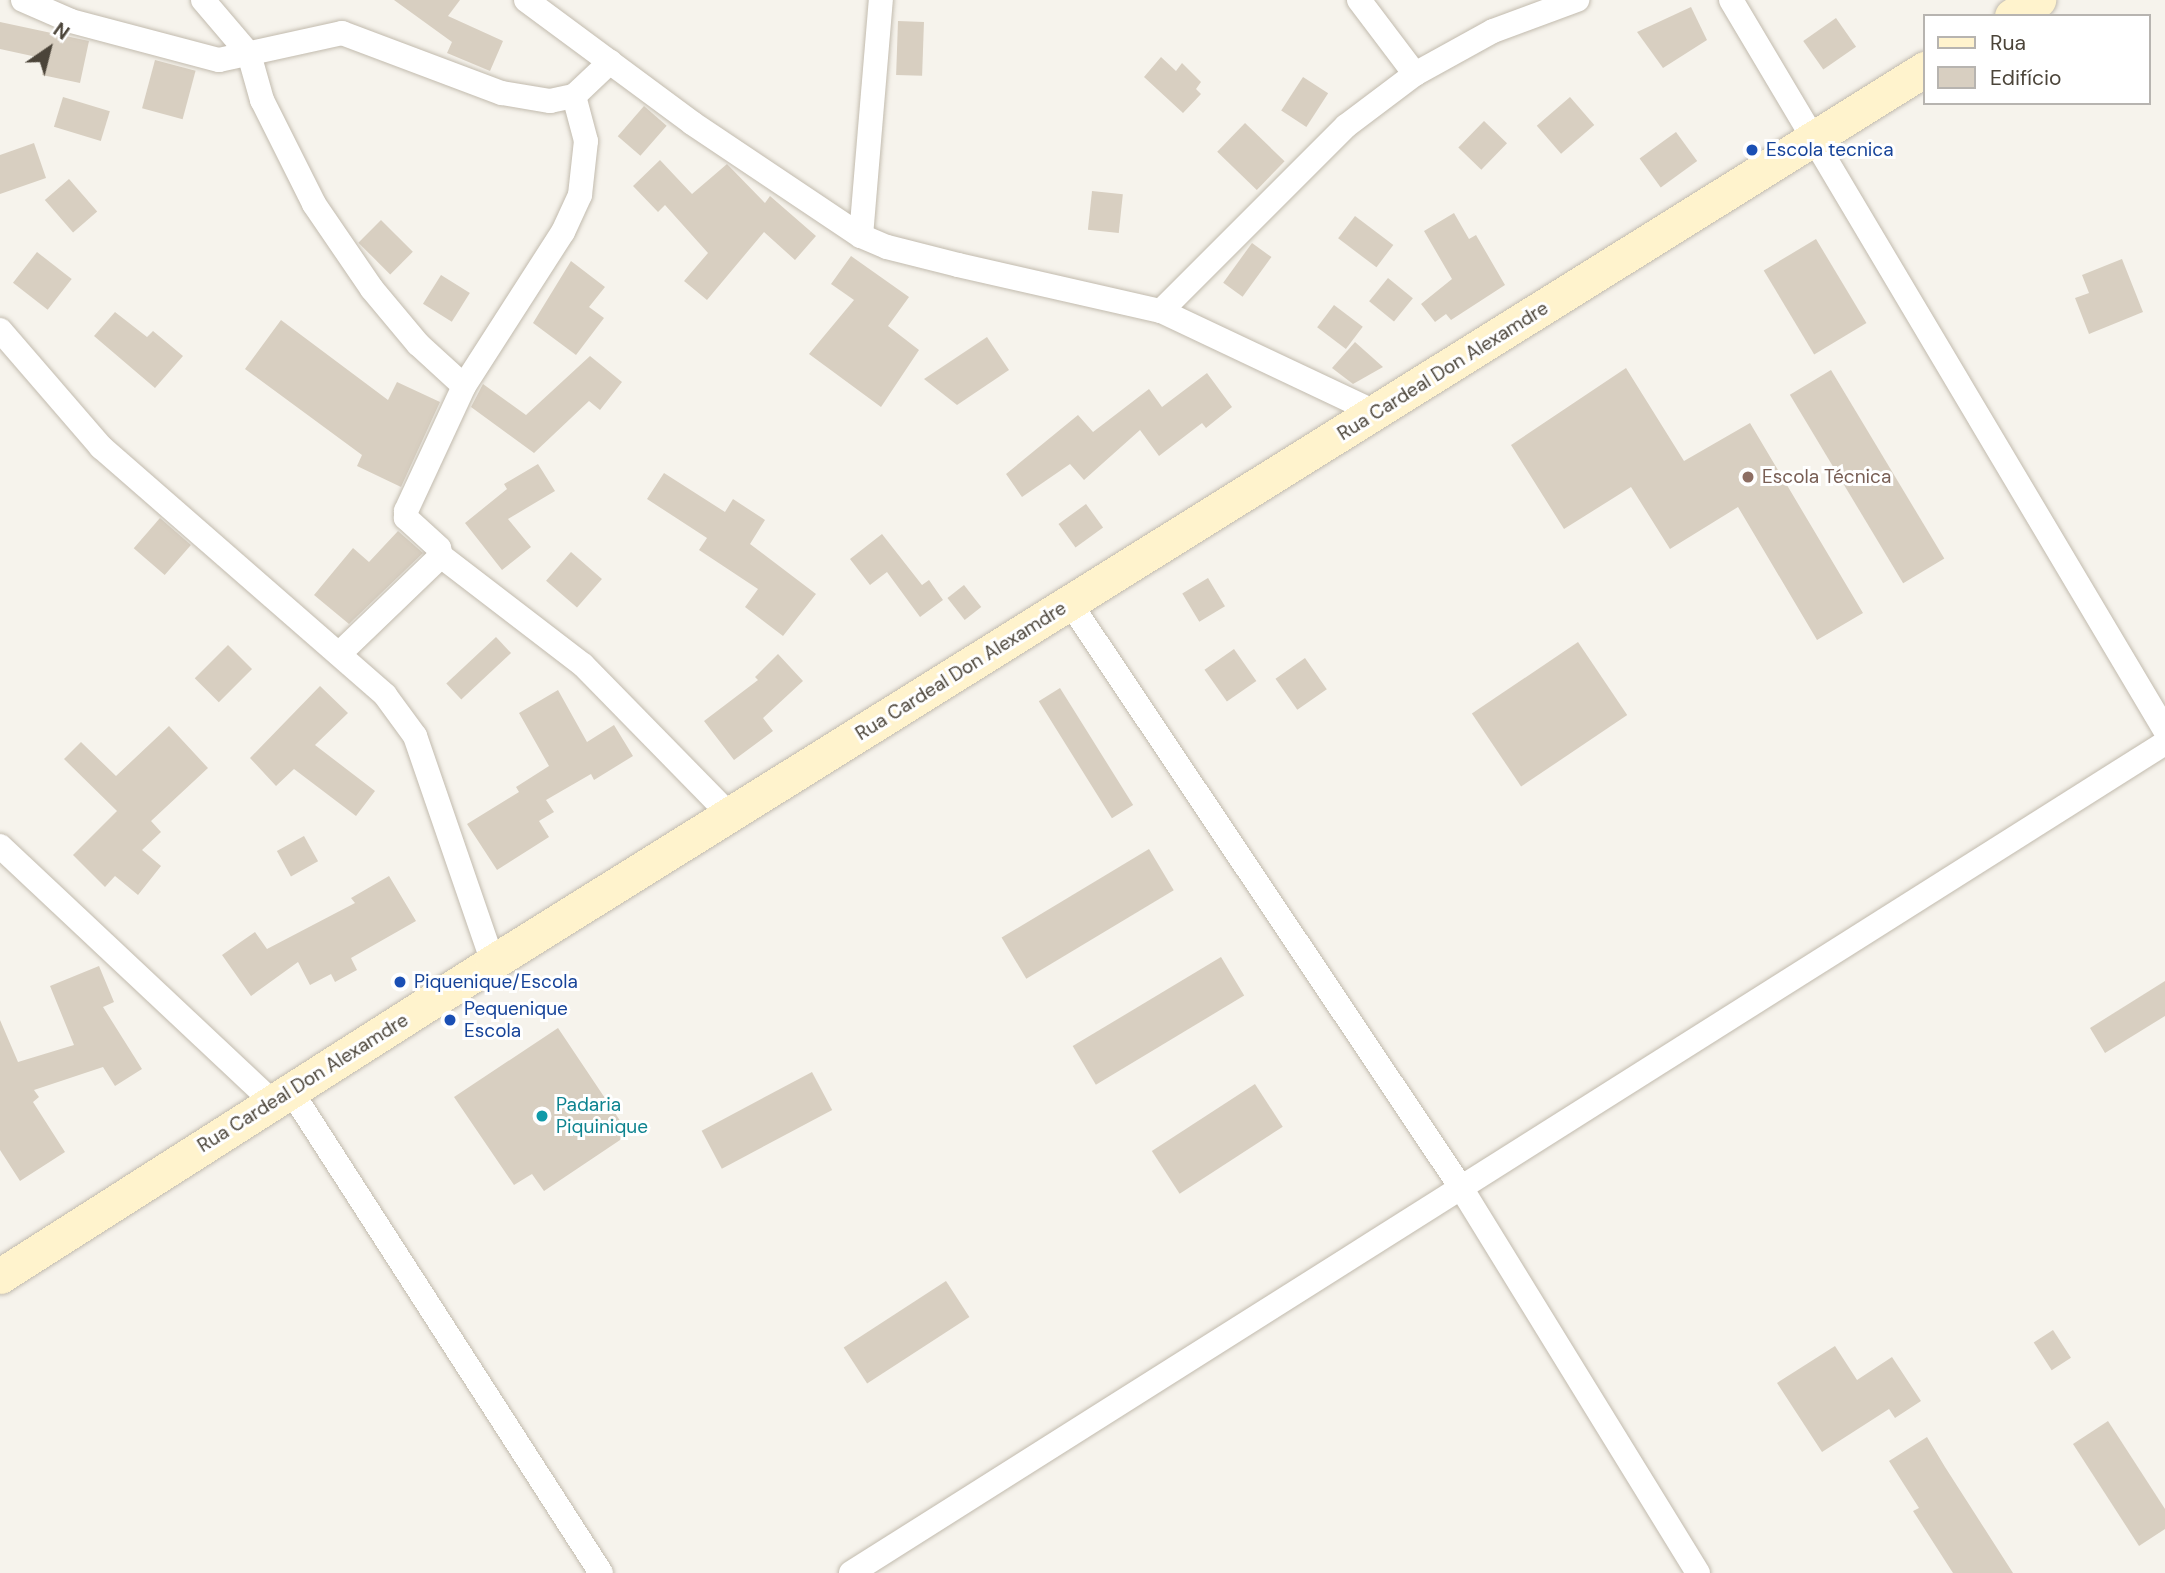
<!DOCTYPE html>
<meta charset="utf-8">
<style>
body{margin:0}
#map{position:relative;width:2165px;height:1573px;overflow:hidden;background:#f6f3ec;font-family:"DM Sans",sans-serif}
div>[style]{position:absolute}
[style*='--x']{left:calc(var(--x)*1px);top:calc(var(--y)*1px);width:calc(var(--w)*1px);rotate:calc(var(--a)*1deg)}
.building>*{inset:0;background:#d8cfc1;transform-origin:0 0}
.roads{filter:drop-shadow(0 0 2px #c2bbae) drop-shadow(0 0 2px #c2bbae)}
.street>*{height:24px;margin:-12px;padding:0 12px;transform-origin:12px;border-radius:12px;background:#fff}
.secondary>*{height:35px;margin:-17.5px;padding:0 17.5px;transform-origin:17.5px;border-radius:17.5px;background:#fff3cd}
.dots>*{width:19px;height:19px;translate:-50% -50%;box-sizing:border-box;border:4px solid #fff;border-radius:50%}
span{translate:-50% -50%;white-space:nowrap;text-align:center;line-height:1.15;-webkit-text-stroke:6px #fff;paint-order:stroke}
.transit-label{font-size:19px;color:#164399}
.left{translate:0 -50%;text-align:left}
.street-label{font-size:19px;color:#4b4439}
.education-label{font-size:19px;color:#785e54}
.culture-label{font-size:19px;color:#0d838f}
.legend{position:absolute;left:1923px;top:14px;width:228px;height:91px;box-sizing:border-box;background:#fff;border:2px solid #b7b4b0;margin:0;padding:9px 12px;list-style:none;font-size:21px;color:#4b4439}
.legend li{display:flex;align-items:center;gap:14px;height:35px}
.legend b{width:35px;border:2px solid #b7b4b0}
.north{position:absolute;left:14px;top:14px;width:70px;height:70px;-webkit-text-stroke:5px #fff;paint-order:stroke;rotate:35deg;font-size:19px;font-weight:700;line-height:28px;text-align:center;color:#4b4439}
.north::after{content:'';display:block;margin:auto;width:24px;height:32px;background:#4b4439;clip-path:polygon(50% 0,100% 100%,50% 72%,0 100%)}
</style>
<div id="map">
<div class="building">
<div style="clip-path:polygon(394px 0,460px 0,448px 16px,503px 41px,490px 71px,447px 53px,452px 42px)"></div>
<div style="clip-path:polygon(1691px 7px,1707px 40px,1663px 68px,1637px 32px)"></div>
<div style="left:1836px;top:18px;width:35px;height:40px;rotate:55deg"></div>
<div style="left:898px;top:21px;width:26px;height:54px;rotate:2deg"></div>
<div style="clip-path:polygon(0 22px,89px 41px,80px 83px,42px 75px,46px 59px,0 49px)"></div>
<div style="clip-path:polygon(1161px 57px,1176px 71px,1182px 63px,1201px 82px,1196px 89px,1201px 94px,1183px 113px,1144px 77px)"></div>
<div style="left:155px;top:60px;width:42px;height:50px;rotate:15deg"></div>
<div style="left:1303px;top:77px;width:30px;height:40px;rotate:33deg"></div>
<div style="left:63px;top:97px;width:49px;height:31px;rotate:17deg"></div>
<div style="left:1570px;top:97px;width:37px;height:44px;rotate:49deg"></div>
<div style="left:644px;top:106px;width:30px;height:40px;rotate:41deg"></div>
<div style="left:1484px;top:121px;width:32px;height:37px;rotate:44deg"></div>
<div style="left:1245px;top:123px;width:55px;height:40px;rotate:44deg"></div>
<div style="left:1676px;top:132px;width:36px;height:45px;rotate:54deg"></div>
<div style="clip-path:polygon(34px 143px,46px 178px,0 194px,0 155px)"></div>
<div style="clip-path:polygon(660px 160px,692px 194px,727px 164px,765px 203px,770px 196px,816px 236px,795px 260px,764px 232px,707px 300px,684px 281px,708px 253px,665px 205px,658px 212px,633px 186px)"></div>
<div style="left:69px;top:179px;width:43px;height:32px;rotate:49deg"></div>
<div style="left:1092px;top:191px;width:31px;height:39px;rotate:6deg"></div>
<div style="clip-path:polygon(1454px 213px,1469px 239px,1476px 235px,1505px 285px,1451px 320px,1446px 314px,1435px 322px,1421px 304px,1452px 279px,1424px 231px)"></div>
<div style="left:1355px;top:216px;width:48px;height:28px;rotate:37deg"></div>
<div style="left:381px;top:220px;width:45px;height:32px;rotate:45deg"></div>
<div style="left:1816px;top:239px;width:98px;height:61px;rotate:59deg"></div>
<div style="left:1252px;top:243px;width:24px;height:49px;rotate:36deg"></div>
<div style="left:37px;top:252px;width:44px;height:39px;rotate:38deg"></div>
<div style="clip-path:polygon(851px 256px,909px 297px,888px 326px,919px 350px,881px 407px,809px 354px,854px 300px,831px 284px)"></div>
<div style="clip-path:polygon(2122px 259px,2143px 312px,2089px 334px,2075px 298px,2089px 293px,2082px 275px)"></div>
<div style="clip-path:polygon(571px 261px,605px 287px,589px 307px,604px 318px,576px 355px,533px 323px)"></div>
<div style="left:441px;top:275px;width:34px;height:34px;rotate:32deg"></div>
<div style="left:1388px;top:278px;width:32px;height:30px;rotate:39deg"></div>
<div style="left:1334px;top:305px;width:36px;height:28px;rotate:37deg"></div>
<div style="clip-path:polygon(115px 312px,147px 337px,153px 331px,183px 356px,155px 388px,94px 336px)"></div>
<div style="clip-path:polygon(281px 320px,388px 400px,397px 382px,440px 402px,401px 487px,357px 466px,362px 455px,245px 369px)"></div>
<div style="clip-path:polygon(987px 337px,1009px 370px,957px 405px,924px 379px)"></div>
<div style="clip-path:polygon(1355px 342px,1383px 367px,1353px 384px,1332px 368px)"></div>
<div style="clip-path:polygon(590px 356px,622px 382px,600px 410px,589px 401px,534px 453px,471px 407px,483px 384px,526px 415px)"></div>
<div style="clip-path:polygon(1626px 368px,1684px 461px,1750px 423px,1863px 613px,1817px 640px,1738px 507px,1670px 549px,1631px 487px,1564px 529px,1511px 445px)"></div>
<div style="left:1831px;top:370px;width:220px;height:48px;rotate:59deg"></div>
<div style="clip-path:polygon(1207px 373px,1232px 407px,1206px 428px,1202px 423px,1159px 456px,1140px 430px,1084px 480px,1070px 464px,1022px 497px,1006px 474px,1078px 415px,1093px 432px,1149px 389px,1162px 407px)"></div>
<div style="clip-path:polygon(538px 464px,555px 491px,508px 519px,531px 547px,502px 570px,465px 523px,507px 489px,504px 484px)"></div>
<div style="clip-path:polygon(664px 473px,725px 512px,733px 499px,765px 520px,750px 544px,816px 594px,783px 636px,745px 607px,758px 589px,699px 550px,707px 538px,647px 499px)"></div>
<div style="left:1086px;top:504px;width:29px;height:34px;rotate:54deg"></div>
<div style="left:160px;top:518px;width:41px;height:40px;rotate:41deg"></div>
<div style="clip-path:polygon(398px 531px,423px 553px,349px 624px,314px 595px,353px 548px,369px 562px)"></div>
<div style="clip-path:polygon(882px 534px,922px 585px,929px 580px,943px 600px,920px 617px,887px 572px,870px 585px,850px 559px)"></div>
<div style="left:571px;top:552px;width:41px;height:38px;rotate:41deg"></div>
<div style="left:1208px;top:578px;width:33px;height:30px;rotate:59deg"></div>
<div style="left:964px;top:585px;width:28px;height:21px;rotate:52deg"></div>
<div style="left:496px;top:637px;width:22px;height:68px;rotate:47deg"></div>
<div style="left:1578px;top:642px;width:88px;height:128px;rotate:56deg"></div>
<div style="left:228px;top:645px;width:34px;height:47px;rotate:45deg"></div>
<div style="left:1234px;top:649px;width:39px;height:36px;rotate:55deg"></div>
<div style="clip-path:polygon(778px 654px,803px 681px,763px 718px,773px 731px,734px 760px,704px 721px,758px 680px,755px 677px)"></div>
<div style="left:1305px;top:658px;width:38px;height:36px;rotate:55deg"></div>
<div style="clip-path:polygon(320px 686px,348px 713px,315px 745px,375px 791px,356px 816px,294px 769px,276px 786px,250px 758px)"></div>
<div style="left:1060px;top:688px;width:138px;height:25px;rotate:58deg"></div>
<div style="clip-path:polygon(558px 690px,587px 742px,614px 725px,633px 756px,594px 780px,591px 774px,546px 800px,554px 812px,539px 821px,549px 837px,497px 870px,467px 824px,519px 792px,516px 787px,549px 766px,519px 713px)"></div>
<div style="clip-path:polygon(169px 726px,208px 768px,151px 821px,161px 832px,142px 850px,161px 866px,138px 895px,115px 876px,105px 887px,73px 855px,117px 811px,64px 759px,81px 742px,116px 776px)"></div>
<div style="left:304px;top:836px;width:29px;height:31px;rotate:61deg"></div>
<div style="left:1149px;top:849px;width:48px;height:172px;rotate:59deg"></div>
<div style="clip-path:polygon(389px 876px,416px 921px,351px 958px,357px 970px,335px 982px,331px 974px,310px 985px,298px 962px,251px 996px,222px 955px,255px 932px,267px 949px,355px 903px,351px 898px)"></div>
<div style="left:1221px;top:957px;width:45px;height:173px;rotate:59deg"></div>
<div style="clip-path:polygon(99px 966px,114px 1002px,103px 1007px,142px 1069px,115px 1086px,103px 1067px,34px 1090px,39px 1097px,33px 1102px,65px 1152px,20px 1181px,0 1150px,0 1020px,18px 1062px,74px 1045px,50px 986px)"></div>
<div style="clip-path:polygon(2165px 981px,2165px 1016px,2105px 1053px,2090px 1028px)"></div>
<div style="clip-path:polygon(558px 1028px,629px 1134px,544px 1191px,532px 1174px,514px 1185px,454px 1097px)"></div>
<div style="left:812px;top:1072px;width:43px;height:125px;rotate:62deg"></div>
<div style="left:1255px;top:1084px;width:51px;height:123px;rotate:57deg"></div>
<div style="left:946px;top:1281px;width:43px;height:122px;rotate:57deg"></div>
<div style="left:2053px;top:1330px;width:33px;height:23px;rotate:57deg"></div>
<div style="clip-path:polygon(1835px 1346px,1857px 1380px,1892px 1357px,1921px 1401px,1895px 1418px,1889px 1409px,1822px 1452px,1777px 1383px)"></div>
<div style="clip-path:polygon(2108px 1421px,2165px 1509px,2165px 1529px,2139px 1546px,2073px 1444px)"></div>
<div style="clip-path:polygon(1927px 1437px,1945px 1467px,2013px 1573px,1953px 1573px,1913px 1511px,1919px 1508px,1889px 1461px)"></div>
</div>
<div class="roads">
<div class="street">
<div style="--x:23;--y:0;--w:52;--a:23.6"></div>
<div style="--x:71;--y:21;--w:153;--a:14.8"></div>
<div style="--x:219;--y:60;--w:126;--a:-12.4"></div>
<div style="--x:342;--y:33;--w:171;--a:20.6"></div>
<div style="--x:502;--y:93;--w:49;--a:9.5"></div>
<div style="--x:550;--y:101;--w:25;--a:-12"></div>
<div style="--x:574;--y:96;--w:50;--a:-43.4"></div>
<div style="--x:203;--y:0;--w:71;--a:49.6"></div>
<div style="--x:249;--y:54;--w:48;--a:74.2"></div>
<div style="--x:262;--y:100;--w:116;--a:63.4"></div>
<div style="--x:314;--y:204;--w:103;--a:55.7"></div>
<div style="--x:372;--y:289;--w:72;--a:50.1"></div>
<div style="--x:418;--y:344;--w:62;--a:42.4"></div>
<div style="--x:526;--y:0;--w:207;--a:36.5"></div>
<div style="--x:692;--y:123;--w:203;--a:33.8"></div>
<div style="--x:861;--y:236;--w:28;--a:23"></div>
<div style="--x:887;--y:247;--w:73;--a:14.2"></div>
<div style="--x:958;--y:265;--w:208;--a:12.8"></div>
<div style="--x:1161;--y:311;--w:239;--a:25.3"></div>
<div style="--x:1359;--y:0;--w:93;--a:52.9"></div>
<div style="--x:1731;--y:0;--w:849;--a:59.27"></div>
<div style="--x:861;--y:236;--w:237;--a:-85.2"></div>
<div style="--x:1161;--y:311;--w:262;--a:-45"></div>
<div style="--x:1346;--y:126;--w:86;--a:-37"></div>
<div style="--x:1415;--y:74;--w:89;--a:-28.9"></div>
<div style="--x:1493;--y:31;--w:90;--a:-20.3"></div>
<div style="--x:0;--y:330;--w:155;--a:49.2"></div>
<div style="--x:101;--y:447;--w:377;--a:41.1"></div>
<div style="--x:385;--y:695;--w:51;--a:53.8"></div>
<div style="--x:415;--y:736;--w:239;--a:71"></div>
<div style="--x:441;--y:556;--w:179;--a:37.5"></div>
<div style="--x:583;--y:665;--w:210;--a:45.6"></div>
<div style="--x:1070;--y:603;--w:701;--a:56.22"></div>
<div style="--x:1460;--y:1186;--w:454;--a:58.4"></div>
<div style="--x:339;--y:654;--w:141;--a:-43.9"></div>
<div style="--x:441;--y:556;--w:8;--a:-104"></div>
<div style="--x:439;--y:548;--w:45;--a:-137.7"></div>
<div style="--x:406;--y:518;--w:7;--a:-90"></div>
<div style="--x:406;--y:511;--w:138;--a:-65.1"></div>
<div style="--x:464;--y:386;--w:183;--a:-57.3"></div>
<div style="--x:563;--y:232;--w:41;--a:-65.3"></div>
<div style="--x:580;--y:195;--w:54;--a:-83.7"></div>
<div style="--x:586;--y:141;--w:47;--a:-104.9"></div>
<div style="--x:0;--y:846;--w:373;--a:43.2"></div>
<div style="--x:291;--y:1091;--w:573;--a:57.25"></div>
<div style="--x:851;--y:1573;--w:1554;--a:-32.28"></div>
</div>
<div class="secondary">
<div style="--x:2012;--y:16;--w:31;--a:-32"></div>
<div style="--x:0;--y:1276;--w:585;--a:-32.49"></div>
<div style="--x:493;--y:962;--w:1688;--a:-31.95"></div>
</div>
</div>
<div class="dots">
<div style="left:1752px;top:150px;background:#1a4fb4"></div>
<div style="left:1748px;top:477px;background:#8d6e63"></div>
<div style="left:400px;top:982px;background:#1a4fb4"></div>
<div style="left:450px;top:1020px;background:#1a4fb4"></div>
<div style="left:542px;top:1116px;background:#0f9aa8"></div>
</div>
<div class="transit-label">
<span class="left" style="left:1766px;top:150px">Escola tecnica</span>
<span class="left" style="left:414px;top:982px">Piquenique/Escola</span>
<span class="left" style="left:464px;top:1020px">Pequenique<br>Escola</span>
</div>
<div class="street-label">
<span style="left:1443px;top:371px;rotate:-32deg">Rua Cardeal Don Alexamdre</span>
<span style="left:961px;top:671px;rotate:-32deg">Rua Cardeal Don Alexamdre</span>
<span style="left:303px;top:1083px;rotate:-32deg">Rua Cardeal Don Alexamdre</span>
</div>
<div class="education-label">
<span class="left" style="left:1762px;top:477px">Escola Técnica</span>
</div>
<div class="culture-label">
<span class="left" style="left:556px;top:1116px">Padaria<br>Piquinique</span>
</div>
<ul class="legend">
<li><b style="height:9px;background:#fff3cd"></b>Rua</li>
<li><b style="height:19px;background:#d8cfc1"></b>Edifício</li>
</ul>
<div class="north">N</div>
</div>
